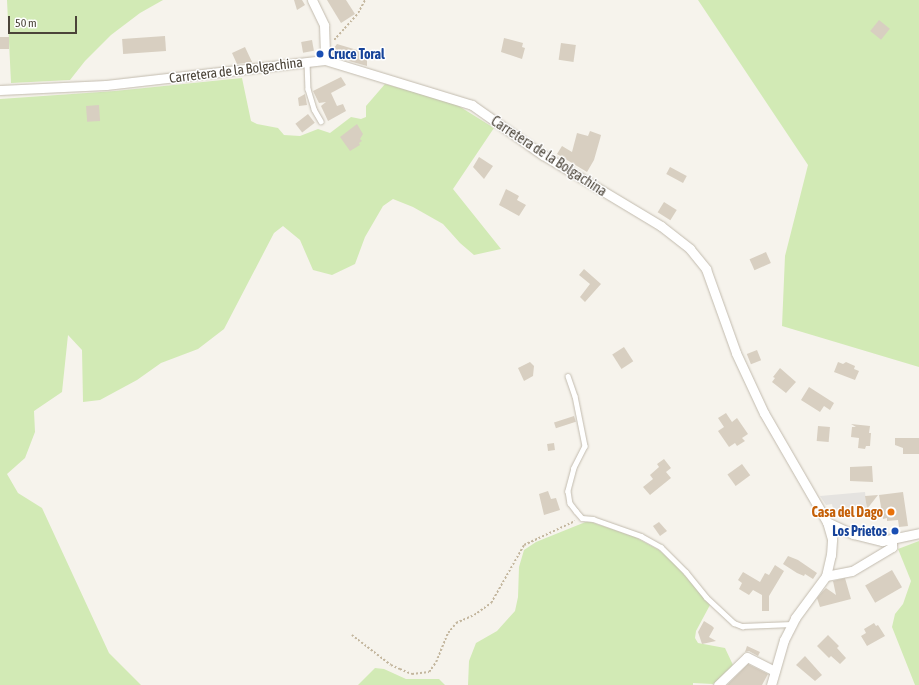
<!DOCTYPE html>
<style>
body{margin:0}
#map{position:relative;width:919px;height:685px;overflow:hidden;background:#f6f3ec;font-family:"Asap Condensed",sans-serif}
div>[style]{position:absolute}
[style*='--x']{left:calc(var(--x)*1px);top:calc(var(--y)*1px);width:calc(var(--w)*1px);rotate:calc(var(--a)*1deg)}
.green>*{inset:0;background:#d2eab5}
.parking>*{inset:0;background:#e5e3e0}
.building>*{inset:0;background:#d8cfc1;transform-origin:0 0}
.path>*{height:1.5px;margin-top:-0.75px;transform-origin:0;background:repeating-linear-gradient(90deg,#c4b79f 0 2px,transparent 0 4px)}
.roads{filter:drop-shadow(0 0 1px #c2bbae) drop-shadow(0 0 1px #c2bbae)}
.service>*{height:4.5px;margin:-2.25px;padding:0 2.25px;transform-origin:2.25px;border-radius:2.25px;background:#fff}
.minor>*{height:9px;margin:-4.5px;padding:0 4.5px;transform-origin:4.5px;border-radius:4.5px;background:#fff}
.dots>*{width:11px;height:11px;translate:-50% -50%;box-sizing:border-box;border:2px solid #fff;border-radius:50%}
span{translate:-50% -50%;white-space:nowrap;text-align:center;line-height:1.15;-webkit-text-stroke:3px #fff;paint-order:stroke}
.transit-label{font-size:14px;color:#164399;font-weight:700}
.left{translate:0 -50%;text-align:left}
.right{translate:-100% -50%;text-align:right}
.street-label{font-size:14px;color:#4b4439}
.food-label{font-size:14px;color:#c56008;font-weight:700}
.scale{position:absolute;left:8px;top:16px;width:69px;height:18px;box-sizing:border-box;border:2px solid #4b4439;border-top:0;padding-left:5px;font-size:12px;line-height:14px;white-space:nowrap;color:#4b4439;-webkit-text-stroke:3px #fff;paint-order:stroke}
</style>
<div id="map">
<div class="green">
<div style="clip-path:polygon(7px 0,163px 0,140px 13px,111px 35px,85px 61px,70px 80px,11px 83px)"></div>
<div style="clip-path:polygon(698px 0,919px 0,919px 367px,782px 326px,785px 256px,808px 165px)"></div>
<div style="clip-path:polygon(242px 78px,251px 121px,257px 124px,278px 128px,284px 135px,300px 136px,318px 129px,330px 133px,351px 117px,361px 119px,366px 117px,366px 106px,385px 84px,454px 103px,494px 128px,453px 189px,501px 249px,474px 255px,460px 243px,443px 224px,413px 207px,393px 199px,383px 206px,365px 237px,355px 264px,332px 275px,313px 270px,300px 240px,283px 226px,274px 233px,224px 329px,198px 349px,161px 363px,137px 380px,100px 400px,83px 402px,82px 350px,68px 335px,62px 392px,34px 411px,35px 432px,25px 458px,7px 474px,18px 493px,42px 508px,109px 653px,141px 685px,0 685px,0 99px,115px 91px)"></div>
<div style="clip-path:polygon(588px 521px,635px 537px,659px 550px,675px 564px,710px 605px,696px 631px,695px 638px,698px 643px,725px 648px,733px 665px,727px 673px,713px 684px,693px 683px,693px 685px,468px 685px,469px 661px,476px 643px,497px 631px,515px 611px,518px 597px,519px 567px,524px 550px,536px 542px)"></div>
<div style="clip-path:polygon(919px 541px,919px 685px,915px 685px,892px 627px,895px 614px,903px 604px,911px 581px,898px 549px)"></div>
<div style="clip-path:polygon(375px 668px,384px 669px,406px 679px,439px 679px,445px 685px,358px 685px)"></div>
</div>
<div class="parking">
<div style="clip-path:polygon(865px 492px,867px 512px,834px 514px,832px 504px,826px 505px,820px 496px)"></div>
</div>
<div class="building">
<div style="clip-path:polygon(294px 0,302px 0,305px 5px,297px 10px)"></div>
<div style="clip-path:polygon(327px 0,346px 0,355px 14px,341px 23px)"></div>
<div style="left:879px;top:20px;width:14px;height:14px;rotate:39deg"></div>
<div style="left:165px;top:36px;width:15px;height:43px;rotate:86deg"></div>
<div style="left:0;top:37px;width:9px;height:12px"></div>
<div style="clip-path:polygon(504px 38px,523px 43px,522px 47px,525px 48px,522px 59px,501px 52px)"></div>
<div style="left:312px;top:40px;width:11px;height:11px;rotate:80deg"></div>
<div style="left:561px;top:43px;width:15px;height:17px;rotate:8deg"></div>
<div style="clip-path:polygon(337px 44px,367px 53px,367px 66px,331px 56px,331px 52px)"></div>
<div style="clip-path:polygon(245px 47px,252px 62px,237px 64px,232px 53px)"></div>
<div style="clip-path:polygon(341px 77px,346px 85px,331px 93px,337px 106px,343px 104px,346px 111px,328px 121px,321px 106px,326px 102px,319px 103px,313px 91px)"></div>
<div style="clip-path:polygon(305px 94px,307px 105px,299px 106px,298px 98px)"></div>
<div style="left:99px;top:105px;width:16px;height:13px;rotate:86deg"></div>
<div style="left:308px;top:114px;width:11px;height:16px;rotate:52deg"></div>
<div style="clip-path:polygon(357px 124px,363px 134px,360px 139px,362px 141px,359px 143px,360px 145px,350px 151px,340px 137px)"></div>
<div style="clip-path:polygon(590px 131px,601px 135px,600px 139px,594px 160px,587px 172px,557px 154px,562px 146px,572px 152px,577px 133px,588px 136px)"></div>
<div style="clip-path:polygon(479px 157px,493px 166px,484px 179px,473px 167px)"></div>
<div style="left:670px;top:167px;width:19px;height:8px;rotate:28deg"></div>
<div style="clip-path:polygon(506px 189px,519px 196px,517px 200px,526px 205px,519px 216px,499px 205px)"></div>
<div style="left:664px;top:202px;width:15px;height:12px;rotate:32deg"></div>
<div style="left:766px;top:252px;width:12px;height:18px;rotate:66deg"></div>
<div style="clip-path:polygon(584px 269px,601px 284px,585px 302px,580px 297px,590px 284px,579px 275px)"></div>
<div style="left:624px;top:347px;width:17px;height:14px;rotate:57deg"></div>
<div style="left:757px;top:350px;width:11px;height:11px;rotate:68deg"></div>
<div style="clip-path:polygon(530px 362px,534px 366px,533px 376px,524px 381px,518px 368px)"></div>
<div style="clip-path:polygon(838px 362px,843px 364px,846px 362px,855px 366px,854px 369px,859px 371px,855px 380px,834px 372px)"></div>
<div style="clip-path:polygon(780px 368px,796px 382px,786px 393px,772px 382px,775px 378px,773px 377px)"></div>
<div style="clip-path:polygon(809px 387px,834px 403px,830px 410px,824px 406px,820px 412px,801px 400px)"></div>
<div style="clip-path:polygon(726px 413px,732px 422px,737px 418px,748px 434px,742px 438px,745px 441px,737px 446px,735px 443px,729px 447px,718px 431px,724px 427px,718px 418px)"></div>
<div style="left:574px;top:416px;width:6px;height:21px;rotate:72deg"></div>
<div style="clip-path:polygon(851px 424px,870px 426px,869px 433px,871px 433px,870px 446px,866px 446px,865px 449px,858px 448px,859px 438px,851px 437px,852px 427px,856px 427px)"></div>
<div style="left:818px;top:426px;width:12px;height:15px;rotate:5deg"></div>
<div style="clip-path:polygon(895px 438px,919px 438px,919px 454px,903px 454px,903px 448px,895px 445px)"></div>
<div style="left:554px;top:443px;width:7px;height:7px;rotate:82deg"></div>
<div style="clip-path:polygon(664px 459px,671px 468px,666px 472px,671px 478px,650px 495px,643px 487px,653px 479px,650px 475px,659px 467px,657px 464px)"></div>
<div style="left:742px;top:464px;width:14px;height:18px;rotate:54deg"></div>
<div style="clip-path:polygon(872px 466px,873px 482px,850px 481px,850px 467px)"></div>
<div style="clip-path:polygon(548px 491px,551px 499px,556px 498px,560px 510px,544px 515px,539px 494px)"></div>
<div style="clip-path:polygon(903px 492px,908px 526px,899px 527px,898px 520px,887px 521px,887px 518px,883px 519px,879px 495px)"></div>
<div style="clip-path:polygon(878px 495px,867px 509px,865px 496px)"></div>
<div style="clip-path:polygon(659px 522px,667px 531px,660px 536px,653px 526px)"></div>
<div style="clip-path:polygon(788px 556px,798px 560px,817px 573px,813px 579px,805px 574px,804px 576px,797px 573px,783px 564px)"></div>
<div style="clip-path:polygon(775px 565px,784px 571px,769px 596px,769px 611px,762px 611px,762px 595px,753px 590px,749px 595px,739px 589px,742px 583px,738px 580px,743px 572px,760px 582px,765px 573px,769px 575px)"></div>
<div style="left:892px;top:570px;width:20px;height:31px;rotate:60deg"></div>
<div style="clip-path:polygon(845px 578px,851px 599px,820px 607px,817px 598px,822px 592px,826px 588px,836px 595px,833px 581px)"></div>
<div style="clip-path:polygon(704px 621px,712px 626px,714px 628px,709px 637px,716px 641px,702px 644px,698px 632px)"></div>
<div style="clip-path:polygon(874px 623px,876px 626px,878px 625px,885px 636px,867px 646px,861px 636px,866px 633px,864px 629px)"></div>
<div style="clip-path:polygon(828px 635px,839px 646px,837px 648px,846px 658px,840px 664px,831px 656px,829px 658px,817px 646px)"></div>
<div style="clip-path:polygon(747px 646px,760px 652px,758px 656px,749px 651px,745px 652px)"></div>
<div style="clip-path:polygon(805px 656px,822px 675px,815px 681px,796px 665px)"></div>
<div style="clip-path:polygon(748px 664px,768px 674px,762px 685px,727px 685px)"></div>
</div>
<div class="path">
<div style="--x:334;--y:40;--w:36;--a:-48"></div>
<div style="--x:358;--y:13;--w:15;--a:-62"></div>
<div style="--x:352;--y:635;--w:49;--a:37.6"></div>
<div style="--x:391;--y:665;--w:10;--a:24"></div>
<div style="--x:400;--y:669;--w:13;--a:23"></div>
<div style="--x:412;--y:674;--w:17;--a:-7"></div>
<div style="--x:429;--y:672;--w:12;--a:-55"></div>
<div style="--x:436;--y:662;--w:31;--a:-68"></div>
<div style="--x:448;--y:633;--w:13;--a:-51"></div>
<div style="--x:456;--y:623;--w:20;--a:-24"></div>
<div style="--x:474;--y:615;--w:21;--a:-35"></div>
<div style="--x:491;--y:603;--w:67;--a:-60.4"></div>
<div style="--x:524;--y:545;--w:56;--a:-25.2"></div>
</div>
<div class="roads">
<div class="service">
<div style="--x:307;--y:62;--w:27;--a:88"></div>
<div style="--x:308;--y:89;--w:21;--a:73"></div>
<div style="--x:314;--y:109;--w:14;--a:60"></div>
<div style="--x:568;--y:376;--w:21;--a:71"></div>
<div style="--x:575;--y:396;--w:51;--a:78.7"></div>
<div style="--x:585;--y:446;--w:25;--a:117"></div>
<div style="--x:574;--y:468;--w:24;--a:105"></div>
<div style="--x:568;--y:491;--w:12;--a:81"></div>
<div style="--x:570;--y:503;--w:10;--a:53"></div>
<div style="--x:576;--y:511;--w:9;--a:49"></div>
<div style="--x:582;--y:518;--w:11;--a:5"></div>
<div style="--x:593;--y:519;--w:51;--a:19.5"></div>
<div style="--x:641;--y:536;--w:23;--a:29"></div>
<div style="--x:661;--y:547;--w:35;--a:45"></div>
<div style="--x:686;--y:572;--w:32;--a:51"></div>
<div style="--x:706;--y:597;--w:38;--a:43"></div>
<div style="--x:734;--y:623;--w:9;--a:21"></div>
<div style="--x:742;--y:626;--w:50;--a:-2.3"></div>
</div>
<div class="minor">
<div style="--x:312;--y:0;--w:28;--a:64"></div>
<div style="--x:324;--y:25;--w:35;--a:88"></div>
<div style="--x:0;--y:90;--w:106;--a:-2.7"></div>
<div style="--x:106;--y:85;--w:220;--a:-6.5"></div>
<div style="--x:325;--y:60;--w:154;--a:17"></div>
<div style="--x:472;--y:105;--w:87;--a:35.2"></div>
<div style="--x:543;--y:155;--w:138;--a:31"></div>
<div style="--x:661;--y:226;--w:37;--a:38"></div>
<div style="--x:690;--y:249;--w:26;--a:51"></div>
<div style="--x:706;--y:269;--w:89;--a:70.3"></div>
<div style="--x:736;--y:353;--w:66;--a:65"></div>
<div style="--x:764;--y:413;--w:126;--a:60"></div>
<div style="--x:827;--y:522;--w:29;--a:25"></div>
<div style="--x:853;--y:534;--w:30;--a:14"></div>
<div style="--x:882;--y:541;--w:38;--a:-12"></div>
<div style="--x:826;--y:576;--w:26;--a:-11"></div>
<div style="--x:852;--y:571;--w:47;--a:-31"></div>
<div style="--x:892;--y:547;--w:8;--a:-90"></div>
<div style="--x:718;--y:685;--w:40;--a:-44"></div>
<div style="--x:747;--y:657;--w:31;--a:27"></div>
<div style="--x:771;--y:685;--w:47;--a:-73.9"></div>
<div style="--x:784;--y:640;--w:25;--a:-63"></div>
<div style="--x:795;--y:618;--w:52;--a:-53.6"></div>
<div style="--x:826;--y:576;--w:22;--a:-77"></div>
<div style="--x:831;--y:555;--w:16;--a:-86"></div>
<div style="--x:832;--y:539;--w:18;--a:-106"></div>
</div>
</div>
<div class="dots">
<div style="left:320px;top:54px;background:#1a4fb4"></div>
<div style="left:891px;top:512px;background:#e8710a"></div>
<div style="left:895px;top:531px;background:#1a4fb4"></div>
</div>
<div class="transit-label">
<span class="left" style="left:328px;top:54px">Cruce Toral</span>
<span class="right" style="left:887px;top:531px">Los Prietos</span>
</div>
<div class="street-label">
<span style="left:236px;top:70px;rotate:-7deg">Carretera de la Bolgachina</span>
<span style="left:549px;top:156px;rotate:33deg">Carretera de la Bolgachina</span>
</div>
<div class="food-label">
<span class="right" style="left:883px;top:512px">Casa del Dago</span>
</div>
<div class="scale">50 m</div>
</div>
